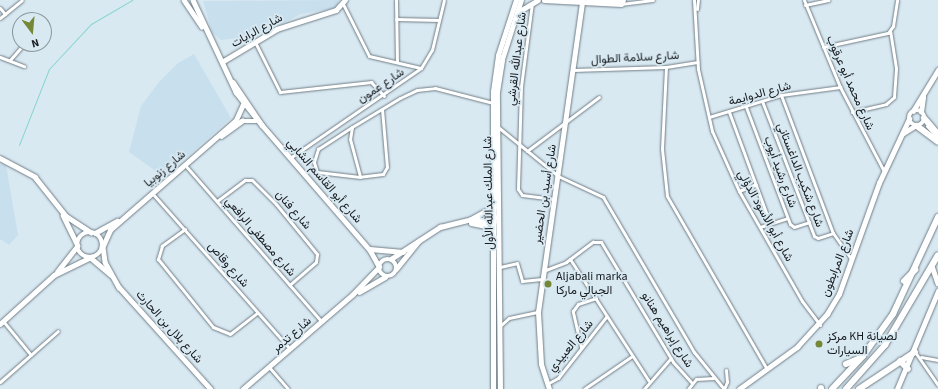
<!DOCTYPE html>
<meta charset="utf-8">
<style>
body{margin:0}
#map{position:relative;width:938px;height:389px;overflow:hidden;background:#d9e9f2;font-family:"Source Sans 3",Vazirmatn,sans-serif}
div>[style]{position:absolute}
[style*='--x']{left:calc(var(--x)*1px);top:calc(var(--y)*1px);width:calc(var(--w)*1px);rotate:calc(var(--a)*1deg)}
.built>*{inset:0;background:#c8dfed}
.stream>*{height:1px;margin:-0.5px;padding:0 0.5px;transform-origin:0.5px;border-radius:0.5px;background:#89d6d0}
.roads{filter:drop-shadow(0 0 1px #707e86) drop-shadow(0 0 1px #707e86)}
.street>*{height:3px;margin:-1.5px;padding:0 1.5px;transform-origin:1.5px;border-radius:1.5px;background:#fff}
.secondary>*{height:4.5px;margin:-2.25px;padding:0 2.25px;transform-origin:2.25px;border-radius:2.25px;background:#fff}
.secondary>.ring{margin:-2.25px;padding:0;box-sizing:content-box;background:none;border:4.5px solid #fff;border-radius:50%}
.primary>*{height:5px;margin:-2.5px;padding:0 2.5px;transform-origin:2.5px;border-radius:2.5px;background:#fff}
.highway>*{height:6px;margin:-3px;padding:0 3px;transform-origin:3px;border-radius:3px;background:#fff}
.dots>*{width:11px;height:11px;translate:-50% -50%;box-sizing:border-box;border:2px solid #d9e9f2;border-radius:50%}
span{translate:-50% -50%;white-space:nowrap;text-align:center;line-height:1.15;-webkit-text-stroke:3.5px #d9e9f2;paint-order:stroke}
.street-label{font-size:12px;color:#161b1f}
.poi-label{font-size:12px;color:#161b1f}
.left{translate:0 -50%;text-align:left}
.north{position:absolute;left:12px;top:12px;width:40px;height:40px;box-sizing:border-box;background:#d9e9f2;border:1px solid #8b979e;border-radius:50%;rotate:164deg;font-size:11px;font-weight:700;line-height:16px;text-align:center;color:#161b1f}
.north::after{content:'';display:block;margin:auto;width:14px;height:18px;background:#748838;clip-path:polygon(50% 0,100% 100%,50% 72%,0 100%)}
</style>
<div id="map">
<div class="built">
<div style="clip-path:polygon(339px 0,336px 8px,301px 14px,258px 36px,221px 40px,212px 32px,203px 1px)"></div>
<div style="clip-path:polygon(194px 54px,231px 118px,164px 177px,129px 152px,141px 106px,159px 82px,178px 63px)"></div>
<div style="clip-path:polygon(0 164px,6px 165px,18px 235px,9px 245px,0 239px)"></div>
</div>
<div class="stream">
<div style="--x:19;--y:145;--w:82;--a:-68.5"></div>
<div style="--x:49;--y:69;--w:62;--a:-47"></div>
<div style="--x:91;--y:24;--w:48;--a:-30.3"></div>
</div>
<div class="roads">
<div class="street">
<div style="--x:396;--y:0;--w:62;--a:89.1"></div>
<div style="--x:694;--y:0;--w:69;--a:86.7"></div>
<div style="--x:698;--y:69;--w:64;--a:77.3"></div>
<div style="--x:712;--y:131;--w:66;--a:65.8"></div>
<div style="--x:739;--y:191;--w:127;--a:60.2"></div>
<div style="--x:802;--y:301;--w:30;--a:53"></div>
<div style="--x:804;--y:0;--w:94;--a:67.5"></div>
<div style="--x:840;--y:87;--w:95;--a:62.4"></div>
<div style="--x:532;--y:3;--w:85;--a:97.5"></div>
<div style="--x:521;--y:87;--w:102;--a:91.7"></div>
<div style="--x:518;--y:189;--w:7;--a:56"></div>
<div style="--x:522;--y:195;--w:32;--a:7"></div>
<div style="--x:343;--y:4;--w:58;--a:63.4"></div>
<div style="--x:369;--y:56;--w:53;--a:13"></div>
<div style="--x:621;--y:4;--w:32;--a:-7"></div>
<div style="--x:805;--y:5;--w:24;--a:-12"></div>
<div style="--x:0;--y:8;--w:8;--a:50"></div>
<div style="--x:697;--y:9;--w:9;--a:-84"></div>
<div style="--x:0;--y:18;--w:28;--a:-39"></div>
<div style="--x:396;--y:19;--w:43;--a:1.3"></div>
<div style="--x:255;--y:42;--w:56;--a:63.4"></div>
<div style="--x:280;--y:92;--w:92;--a:-6.3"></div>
<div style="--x:371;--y:82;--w:19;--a:47"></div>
<div style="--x:823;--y:47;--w:66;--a:-12.2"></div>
<div style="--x:888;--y:33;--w:9;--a:-54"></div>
<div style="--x:893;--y:26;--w:26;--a:-81"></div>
<div style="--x:0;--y:57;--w:26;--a:21"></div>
<div style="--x:10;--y:60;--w:21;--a:-49"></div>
<div style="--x:666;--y:67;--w:82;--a:92.8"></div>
<div style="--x:662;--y:149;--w:47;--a:83.9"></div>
<div style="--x:667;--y:196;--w:200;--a:60"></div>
<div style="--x:573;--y:70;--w:93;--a:-1.8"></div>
<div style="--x:666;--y:67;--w:32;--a:-9"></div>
<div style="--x:781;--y:95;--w:147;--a:69.4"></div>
<div style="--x:833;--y:233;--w:32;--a:55"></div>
<div style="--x:762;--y:101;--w:145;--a:68.9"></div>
<div style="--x:814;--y:236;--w:4;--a:27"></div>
<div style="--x:818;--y:238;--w:16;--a:-18"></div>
<div style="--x:746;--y:107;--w:125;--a:69.4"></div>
<div style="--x:790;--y:224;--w:5;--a:37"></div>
<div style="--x:794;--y:227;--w:16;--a:-18"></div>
<div style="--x:382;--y:109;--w:58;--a:85.1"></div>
<div style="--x:387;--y:167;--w:8;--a:120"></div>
<div style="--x:383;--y:174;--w:23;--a:173"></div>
<div style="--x:360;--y:177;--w:43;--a:-173.4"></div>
<div style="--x:317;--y:172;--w:10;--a:-107"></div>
<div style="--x:314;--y:162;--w:14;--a:-73"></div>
<div style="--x:318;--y:149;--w:40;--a:-32.9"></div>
<div style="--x:352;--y:127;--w:56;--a:-31.1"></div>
<div style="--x:400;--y:98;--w:19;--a:-25"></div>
<div style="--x:417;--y:90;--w:18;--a:-6"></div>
<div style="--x:435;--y:88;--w:60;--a:14.5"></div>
<div style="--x:729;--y:112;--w:116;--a:69.8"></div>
<div style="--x:852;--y:112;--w:35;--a:-13"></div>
<div style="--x:886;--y:104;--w:11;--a:-41"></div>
<div style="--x:894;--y:97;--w:29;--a:-86"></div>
<div style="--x:896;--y:68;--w:37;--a:-99"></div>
<div style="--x:709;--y:117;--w:75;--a:-17"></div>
<div style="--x:781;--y:95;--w:60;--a:-7.7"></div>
<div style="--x:927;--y:126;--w:16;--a:47"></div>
<div style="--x:352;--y:127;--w:12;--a:99"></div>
<div style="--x:350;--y:139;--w:39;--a:75"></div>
<div style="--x:498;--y:127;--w:77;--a:39.2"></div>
<div style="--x:558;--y:176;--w:50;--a:25"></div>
<div style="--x:603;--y:197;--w:180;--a:59.6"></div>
<div style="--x:694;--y:352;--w:48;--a:51"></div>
<div style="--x:527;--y:151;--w:90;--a:-36.9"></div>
<div style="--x:290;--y:158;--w:159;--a:-34.5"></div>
<div style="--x:421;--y:68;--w:21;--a:-59"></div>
<div style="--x:432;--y:50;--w:51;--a:-76.5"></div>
<div style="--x:185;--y:165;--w:208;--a:48.9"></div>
<div style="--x:739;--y:191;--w:18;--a:-22"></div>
<div style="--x:152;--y:193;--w:208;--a:48.5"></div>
<div style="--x:217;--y:201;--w:35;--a:-37"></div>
<div style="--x:245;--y:180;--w:7;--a:0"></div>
<div style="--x:252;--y:180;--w:34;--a:45"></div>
<div style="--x:276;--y:204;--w:65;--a:50.6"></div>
<div style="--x:317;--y:254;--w:8;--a:97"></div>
<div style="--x:316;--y:262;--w:35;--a:139"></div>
<div style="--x:760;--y:227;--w:28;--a:-18"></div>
<div style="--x:185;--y:229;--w:29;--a:144"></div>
<div style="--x:162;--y:246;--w:14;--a:107"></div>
<div style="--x:158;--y:259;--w:87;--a:51"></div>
<div style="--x:213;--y:327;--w:18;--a:22"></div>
<div style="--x:230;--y:334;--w:34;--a:-38"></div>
<div style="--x:570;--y:259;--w:145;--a:57.1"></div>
<div style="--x:500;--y:267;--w:17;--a:-13"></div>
<div style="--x:517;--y:263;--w:19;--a:74"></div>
<div style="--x:522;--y:281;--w:20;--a:-6"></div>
<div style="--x:543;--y:271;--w:25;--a:-21"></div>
<div style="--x:566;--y:262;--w:34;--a:-37"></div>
<div style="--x:593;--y:242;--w:8;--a:0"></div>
<div style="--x:601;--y:242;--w:140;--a:59"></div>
<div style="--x:673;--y:362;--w:27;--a:48"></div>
<div style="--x:3;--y:321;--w:44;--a:50.5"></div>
<div style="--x:500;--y:326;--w:12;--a:-42"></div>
<div style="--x:509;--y:318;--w:30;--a:-12"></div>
<div style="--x:581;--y:347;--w:37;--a:-103"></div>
<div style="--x:573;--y:311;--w:9;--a:-54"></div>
<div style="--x:578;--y:304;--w:19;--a:-18"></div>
<div style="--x:915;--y:352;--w:40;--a:55.1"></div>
<div style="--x:921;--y:357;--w:17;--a:10"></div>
<div style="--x:269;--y:367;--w:29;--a:49"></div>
<div style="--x:0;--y:382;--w:77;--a:-41.3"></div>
<div style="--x:547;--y:384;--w:13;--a:-29"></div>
<div style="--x:558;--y:378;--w:78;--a:-51.8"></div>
<div style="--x:584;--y:389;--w:58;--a:-34.5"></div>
<div style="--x:644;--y:389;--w:41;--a:-48.9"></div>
<div style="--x:688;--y:389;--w:13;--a:-51"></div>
<div style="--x:696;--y:379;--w:18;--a:-3"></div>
<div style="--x:724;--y:389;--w:8;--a:-67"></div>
<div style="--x:727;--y:382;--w:12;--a:-95"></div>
</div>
<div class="secondary">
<div style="--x:184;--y:0;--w:32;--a:56"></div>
<div style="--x:193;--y:0;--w:102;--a:64.9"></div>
<div style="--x:236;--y:92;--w:42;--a:51.8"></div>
<div style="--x:544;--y:0;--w:77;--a:3"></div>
<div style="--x:621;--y:4;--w:4;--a:-63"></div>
<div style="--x:588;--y:1;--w:33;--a:-2"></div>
<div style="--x:222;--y:62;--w:64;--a:-31"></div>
<div style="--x:277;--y:29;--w:62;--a:-17.9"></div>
<div style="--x:336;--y:10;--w:13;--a:-48"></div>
<div style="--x:233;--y:82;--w:52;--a:56"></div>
<div style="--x:262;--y:125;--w:165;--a:49.2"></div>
<div style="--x:370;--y:250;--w:18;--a:61"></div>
<div class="ring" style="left:909px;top:110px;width:11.5px;height:11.5px"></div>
<div style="--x:913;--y:111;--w:48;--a:-58.6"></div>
<div style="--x:921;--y:112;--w:15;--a:-82"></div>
<div style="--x:902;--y:134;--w:15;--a:-32"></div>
<div style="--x:221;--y:136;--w:26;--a:-36"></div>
<div style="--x:242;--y:121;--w:14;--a:0"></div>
<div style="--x:0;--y:158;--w:40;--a:28"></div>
<div style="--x:35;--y:177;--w:50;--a:51.5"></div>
<div style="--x:66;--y:216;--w:30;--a:33"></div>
<div style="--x:63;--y:215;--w:32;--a:64"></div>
<div style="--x:474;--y:222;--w:21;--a:0"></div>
<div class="ring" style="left:77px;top:232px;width:21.5px;height:21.5px"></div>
<div style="--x:95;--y:233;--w:25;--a:-29"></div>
<div style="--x:103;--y:246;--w:17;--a:-66"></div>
<div style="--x:110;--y:230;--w:167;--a:-41.1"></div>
<div style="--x:236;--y:120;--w:17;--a:-66"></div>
<div style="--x:103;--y:247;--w:15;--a:82"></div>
<div style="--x:105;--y:262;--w:29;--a:61"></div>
<div style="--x:119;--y:287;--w:137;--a:48"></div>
<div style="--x:370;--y:249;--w:33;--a:5"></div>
<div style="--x:91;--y:258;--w:26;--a:40"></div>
<div style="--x:391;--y:259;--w:59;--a:-33.1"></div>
<div style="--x:440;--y:227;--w:32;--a:-14"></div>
<div style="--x:471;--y:219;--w:26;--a:-4"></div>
<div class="ring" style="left:379px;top:259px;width:13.5px;height:13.5px"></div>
<div style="--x:932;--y:266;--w:18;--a:71"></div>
<div style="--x:396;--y:269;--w:36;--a:-51"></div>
<div style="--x:57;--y:272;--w:33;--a:-52"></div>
<div style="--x:359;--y:292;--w:30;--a:-30"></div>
<div style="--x:0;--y:324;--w:73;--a:-42.2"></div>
<div style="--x:54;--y:275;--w:39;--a:-26"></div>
<div style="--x:243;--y:389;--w:144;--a:-40.8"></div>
<div style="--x:352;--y:295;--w:39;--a:-46"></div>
<div style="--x:549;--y:389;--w:26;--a:-108"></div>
<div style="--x:541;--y:364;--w:52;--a:-93.3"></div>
<div style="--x:538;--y:312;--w:314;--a:-81.9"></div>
<div style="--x:739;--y:389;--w:72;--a:-35.9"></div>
<div style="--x:797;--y:347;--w:45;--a:-47.7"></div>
<div style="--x:827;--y:314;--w:23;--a:-59"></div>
<div style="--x:839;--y:294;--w:118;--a:-70.2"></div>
<div style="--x:879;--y:183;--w:71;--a:-64.9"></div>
<div style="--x:897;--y:389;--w:106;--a:-67.3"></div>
</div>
<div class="primary">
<div style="--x:518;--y:12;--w:23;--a:-31"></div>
<div style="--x:471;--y:219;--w:26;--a:-29"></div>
<div style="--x:471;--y:223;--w:14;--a:12"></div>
<div style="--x:485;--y:226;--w:14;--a:51"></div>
<div style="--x:493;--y:389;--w:298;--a:-90"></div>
<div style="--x:493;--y:91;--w:36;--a:-82"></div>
<div style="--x:498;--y:55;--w:58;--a:-71.9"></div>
<div style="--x:500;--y:389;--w:297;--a:-90.6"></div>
<div style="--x:497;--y:92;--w:36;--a:-81"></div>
<div style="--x:503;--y:56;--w:59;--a:-72.2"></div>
</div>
<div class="highway">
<div style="--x:924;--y:118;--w:21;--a:49"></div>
<div style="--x:917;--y:126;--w:26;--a:37"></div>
<div style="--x:904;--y:281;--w:16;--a:-45"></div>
<div style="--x:900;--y:361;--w:11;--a:45"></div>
<div style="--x:846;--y:364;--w:13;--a:-23"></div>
<div style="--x:821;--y:388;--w:1;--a:90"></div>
<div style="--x:832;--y:389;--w:45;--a:-46.8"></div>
<div style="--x:863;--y:356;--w:52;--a:-54.5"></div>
<div style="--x:893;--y:314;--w:107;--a:-65.1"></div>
<div style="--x:846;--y:389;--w:59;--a:-48.4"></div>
<div style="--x:885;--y:345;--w:104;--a:-59.5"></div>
<div style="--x:859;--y:389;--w:67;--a:-33.5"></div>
</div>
</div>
<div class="dots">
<div style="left:548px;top:284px;background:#748838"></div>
<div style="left:819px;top:344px;background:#748838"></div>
</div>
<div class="street-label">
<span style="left:257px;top:31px;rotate:-29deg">شارع الرايات</span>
<span style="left:635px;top:58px;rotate:-3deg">شارع سلامة الطوال</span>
<span style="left:517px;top:59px;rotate:-83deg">شارع عبدالله القرشي</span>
<span style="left:850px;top:83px;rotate:66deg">شارع محمد أبو عرقوب</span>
<span style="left:381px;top:86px;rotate:-34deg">شارع عمون</span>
<span style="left:760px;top:94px;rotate:-15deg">شارع الدوايمة</span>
<span style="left:165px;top:169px;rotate:-40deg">شارع زنوبيا</span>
<span style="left:780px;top:172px;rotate:70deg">شارع رشيد أيوب</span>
<span style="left:800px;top:175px;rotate:69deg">شارع شكيب الداغستاني</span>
<span style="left:324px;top:181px;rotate:49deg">شارع أبو القاسم الشابي</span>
<span style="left:489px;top:193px;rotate:-91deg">شارع الملك عبدالله الأول</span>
<span style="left:545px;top:194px;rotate:-81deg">شارع أسيد بن الحضير</span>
<span style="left:293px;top:210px;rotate:49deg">شارع فنان</span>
<span style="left:765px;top:216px;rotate:61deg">شارع أبو الأسود الدؤلي</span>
<span style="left:260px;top:237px;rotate:49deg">شارع مصطفى الرافعي</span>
<span style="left:838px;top:263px;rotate:-69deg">شارع المرابطون</span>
<span style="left:228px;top:265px;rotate:49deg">شارع وقاص</span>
<span style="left:169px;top:327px;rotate:48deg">شارع بلال بن الحارث</span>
<span style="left:667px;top:330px;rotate:58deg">شارع إبراهيم هنانو</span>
<span style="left:292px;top:335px;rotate:-41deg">شارع تدمر</span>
<span style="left:571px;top:346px;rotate:-50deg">شارع العبيدي</span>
</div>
<div class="poi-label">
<span class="left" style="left:556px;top:284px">Aljabali marka<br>الجبالي ماركا</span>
<span class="left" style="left:827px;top:344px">مركز KH لصيانة<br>السيارات</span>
</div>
<div class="north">N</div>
</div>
